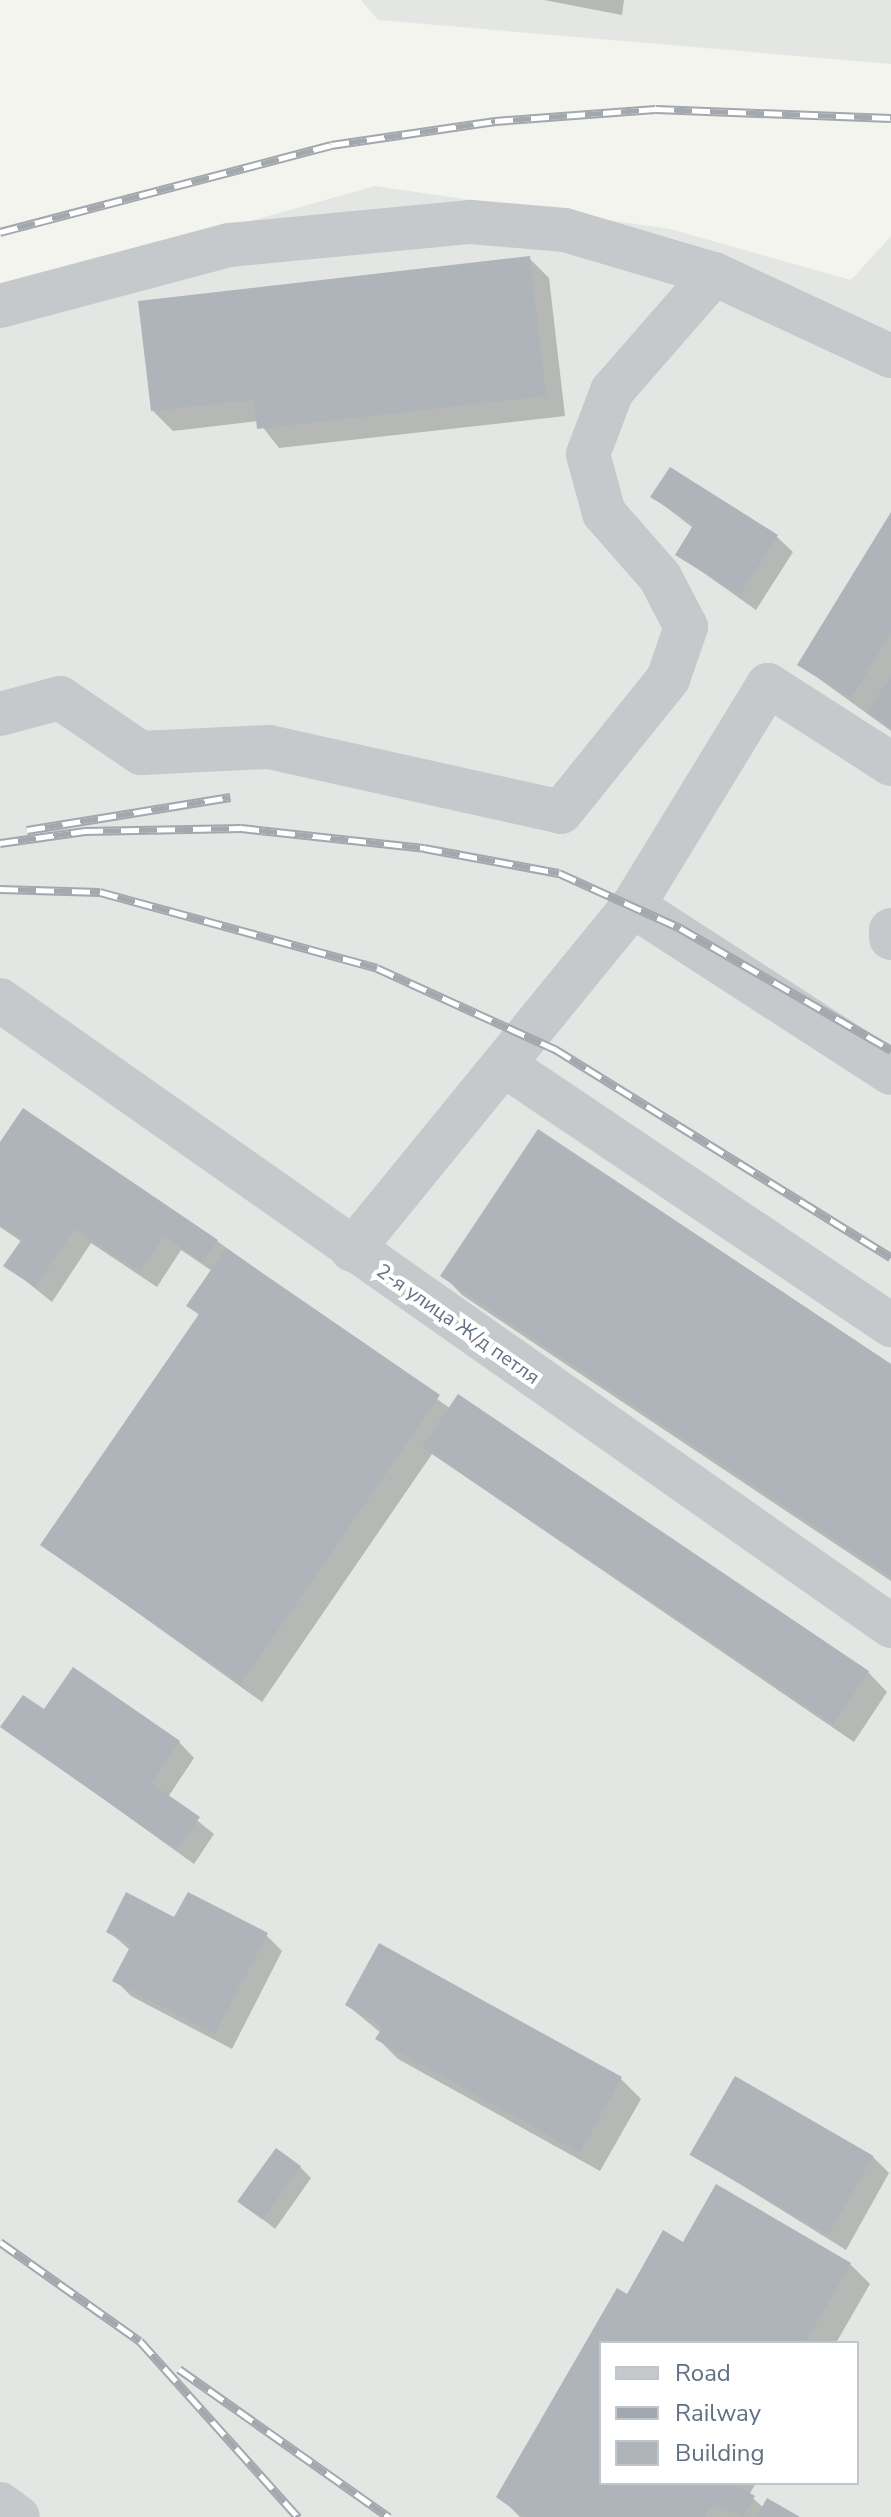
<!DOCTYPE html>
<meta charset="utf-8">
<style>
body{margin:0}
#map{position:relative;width:891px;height:2517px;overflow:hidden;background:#f4f4ef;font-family:"Nunito Sans",sans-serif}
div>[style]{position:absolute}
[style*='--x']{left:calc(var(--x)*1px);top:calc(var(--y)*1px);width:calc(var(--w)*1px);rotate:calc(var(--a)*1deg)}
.built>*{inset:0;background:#e4e6e3}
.shadow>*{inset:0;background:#0003}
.building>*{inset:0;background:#aeb4ba;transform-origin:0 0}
.minor>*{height:44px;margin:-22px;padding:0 22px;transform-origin:22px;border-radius:22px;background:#c6c9cc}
.rail>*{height:9px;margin-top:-4.5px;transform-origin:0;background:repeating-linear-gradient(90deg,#fff 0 18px,#a3a8af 0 36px);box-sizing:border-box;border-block:2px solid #a3a8af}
span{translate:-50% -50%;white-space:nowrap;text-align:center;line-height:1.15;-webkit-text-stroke:8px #fff;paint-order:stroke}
.street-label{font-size:20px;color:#617183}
.legend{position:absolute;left:599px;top:2341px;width:260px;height:144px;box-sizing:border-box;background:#fff;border:2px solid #c0c6cd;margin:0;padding:10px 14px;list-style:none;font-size:24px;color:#617183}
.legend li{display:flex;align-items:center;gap:16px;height:40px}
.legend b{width:40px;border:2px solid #c0c6cd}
</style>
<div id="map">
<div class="built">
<div style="clip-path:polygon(361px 0,891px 0,891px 64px,378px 20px)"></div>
<div style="clip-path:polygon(evenodd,375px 186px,670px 229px,851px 280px,891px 236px,891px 2517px,0 2517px,0 291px,375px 186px,601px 2343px,857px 2343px,857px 2483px,601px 2483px,601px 2343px)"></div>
</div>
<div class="shadow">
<div style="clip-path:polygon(544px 0,624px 0,622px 15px)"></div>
<div style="clip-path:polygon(529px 258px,549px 278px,565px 416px,279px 448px,258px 421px,173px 431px,153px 411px)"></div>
<div style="clip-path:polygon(653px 497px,777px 537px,793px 552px,756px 610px,677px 554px,693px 528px)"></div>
<div style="clip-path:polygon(891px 516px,891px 731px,800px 665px)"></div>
<div style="clip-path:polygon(0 1146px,217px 1241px,451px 1409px,868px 1672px,887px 1692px,854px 1742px,432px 1454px,262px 1702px,43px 1545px,200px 1316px,189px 1306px,212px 1271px,181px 1250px,157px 1287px,91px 1243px,52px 1302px,6px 1265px,22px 1242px,0 1227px)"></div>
<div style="clip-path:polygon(443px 1275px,891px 1367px,891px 1581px,462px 1295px)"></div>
<div style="clip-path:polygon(44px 1712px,179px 1742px,194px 1758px,168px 1797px,214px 1834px,194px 1864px,3px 1727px)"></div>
<div style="clip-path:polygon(175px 1920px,266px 1935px,282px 1951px,232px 2049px,131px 1996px,115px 1980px,130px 1950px,108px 1931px)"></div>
<div style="clip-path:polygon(347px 2005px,621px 2079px,641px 2099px,600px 2171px,398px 2059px,378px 2039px,381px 2033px)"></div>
<div style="clip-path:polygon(693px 2155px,873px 2157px,889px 2173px,846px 2250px)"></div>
<div style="clip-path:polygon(300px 2167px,311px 2178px,275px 2229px,241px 2202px)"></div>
<div style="clip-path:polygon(683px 2244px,850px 2264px,870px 2284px,836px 2343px,601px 2343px,601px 2483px,756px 2483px,749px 2495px,764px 2508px,796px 2517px,520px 2517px,499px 2496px,628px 2296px)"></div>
</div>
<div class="building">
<div style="clip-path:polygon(530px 256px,546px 396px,257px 429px,254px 400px,151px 411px,138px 301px)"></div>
<div style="clip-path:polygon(670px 467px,778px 535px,740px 595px,675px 555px,694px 524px,650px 497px)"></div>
<div style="clip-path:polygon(891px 512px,891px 633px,851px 698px,797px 665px)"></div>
<div style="clip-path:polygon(891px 676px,891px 728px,867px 712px)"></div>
<div style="clip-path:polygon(23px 1108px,218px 1240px,203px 1262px,164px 1236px,140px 1272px,75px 1229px,35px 1287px,3px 1266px,22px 1239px,0 1224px,0 1142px)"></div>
<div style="clip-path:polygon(538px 1129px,891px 1364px,891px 1577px,440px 1276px)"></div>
<div style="clip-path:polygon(226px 1248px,440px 1395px,241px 1684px,40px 1545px,199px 1314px,186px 1306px)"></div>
<div style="left:458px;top:1394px;width:496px;height:64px;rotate:34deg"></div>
<div style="clip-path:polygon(73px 1667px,180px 1741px,151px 1783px,200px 1817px,177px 1850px,0 1727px,23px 1695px,44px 1709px)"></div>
<div style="clip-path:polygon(126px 1892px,174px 1917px,188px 1892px,268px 1933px,215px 2034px,112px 1981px,131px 1945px,106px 1932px)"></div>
<div style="clip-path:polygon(379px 1943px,622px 2077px,580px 2153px,375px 2039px,383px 2027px,345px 2005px)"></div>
<div style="left:735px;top:2076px;width:160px;height:91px;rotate:30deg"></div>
<div style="left:276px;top:2148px;width:31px;height:66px;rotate:36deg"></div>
<div style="clip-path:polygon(716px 2184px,851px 2263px,805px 2343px,601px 2343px,601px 2483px,732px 2483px,755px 2496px,743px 2517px,713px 2504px,705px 2517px,524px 2517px,496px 2497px,617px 2288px,627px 2294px,663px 2230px,683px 2242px)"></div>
<div style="clip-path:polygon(767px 2498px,800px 2517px,756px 2517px)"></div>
</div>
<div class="minor">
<div style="--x:0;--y:306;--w:238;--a:-14.9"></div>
<div style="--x:230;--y:245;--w:242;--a:-5.5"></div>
<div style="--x:471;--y:222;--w:94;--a:4.9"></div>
<div style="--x:565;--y:230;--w:155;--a:16.5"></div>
<div style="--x:714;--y:274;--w:195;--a:24.9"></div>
<div style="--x:0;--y:714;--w:62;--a:-14.9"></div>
<div style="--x:60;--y:698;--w:98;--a:34.2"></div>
<div style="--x:141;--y:753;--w:128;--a:-2.7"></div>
<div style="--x:269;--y:747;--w:299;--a:12.5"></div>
<div style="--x:561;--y:812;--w:171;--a:-51.2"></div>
<div style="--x:668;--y:679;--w:55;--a:-70.9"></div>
<div style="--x:686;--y:627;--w:56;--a:-117.5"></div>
<div style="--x:660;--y:577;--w:85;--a:-131.2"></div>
<div style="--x:604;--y:513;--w:61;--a:-105.2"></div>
<div style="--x:588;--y:454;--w:67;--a:-69.1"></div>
<div style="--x:612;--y:391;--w:155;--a:-48.9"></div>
<div style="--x:633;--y:906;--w:307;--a:32.9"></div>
<div style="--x:891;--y:930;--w:8;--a:90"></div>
<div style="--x:0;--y:1000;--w:1089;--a:35.09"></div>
<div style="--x:507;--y:1067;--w:463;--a:33.9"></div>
<div style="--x:352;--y:1250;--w:444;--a:-50.8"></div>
<div style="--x:633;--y:906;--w:259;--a:-58.6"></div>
<div style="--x:768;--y:685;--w:146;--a:32.7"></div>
<div style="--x:0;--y:2504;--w:22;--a:36"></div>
</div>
<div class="rail">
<div style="--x:0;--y:232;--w:342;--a:-14.7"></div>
<div style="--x:331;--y:145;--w:166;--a:-8.3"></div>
<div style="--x:495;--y:121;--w:161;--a:-4.3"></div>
<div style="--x:656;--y:109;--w:235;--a:2.2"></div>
<div style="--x:27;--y:830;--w:206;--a:-9.2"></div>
<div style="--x:0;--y:843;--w:86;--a:-8"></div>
<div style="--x:85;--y:831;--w:156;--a:-1.1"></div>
<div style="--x:241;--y:828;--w:184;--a:6.2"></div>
<div style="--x:424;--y:848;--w:137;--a:10.5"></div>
<div style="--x:559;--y:873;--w:133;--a:24.4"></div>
<div style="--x:680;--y:928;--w:244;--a:30"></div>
<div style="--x:0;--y:889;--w:100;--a:1.7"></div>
<div style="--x:100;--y:892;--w:287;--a:15.3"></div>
<div style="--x:377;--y:968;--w:196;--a:24.5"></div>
<div style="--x:555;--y:1049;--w:395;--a:31.8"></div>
<div style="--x:0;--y:2242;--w:171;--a:35.3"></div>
<div style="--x:140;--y:2341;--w:237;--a:48.1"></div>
<div style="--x:179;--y:2369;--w:257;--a:35.2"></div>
</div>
<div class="street-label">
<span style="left:458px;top:1324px;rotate:35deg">2-я улица Ж/д петля</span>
</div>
<ul class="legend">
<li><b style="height:10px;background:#c6c9cc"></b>Road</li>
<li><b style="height:10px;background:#a3a8af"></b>Railway</li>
<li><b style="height:22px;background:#aeb4ba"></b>Building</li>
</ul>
</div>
